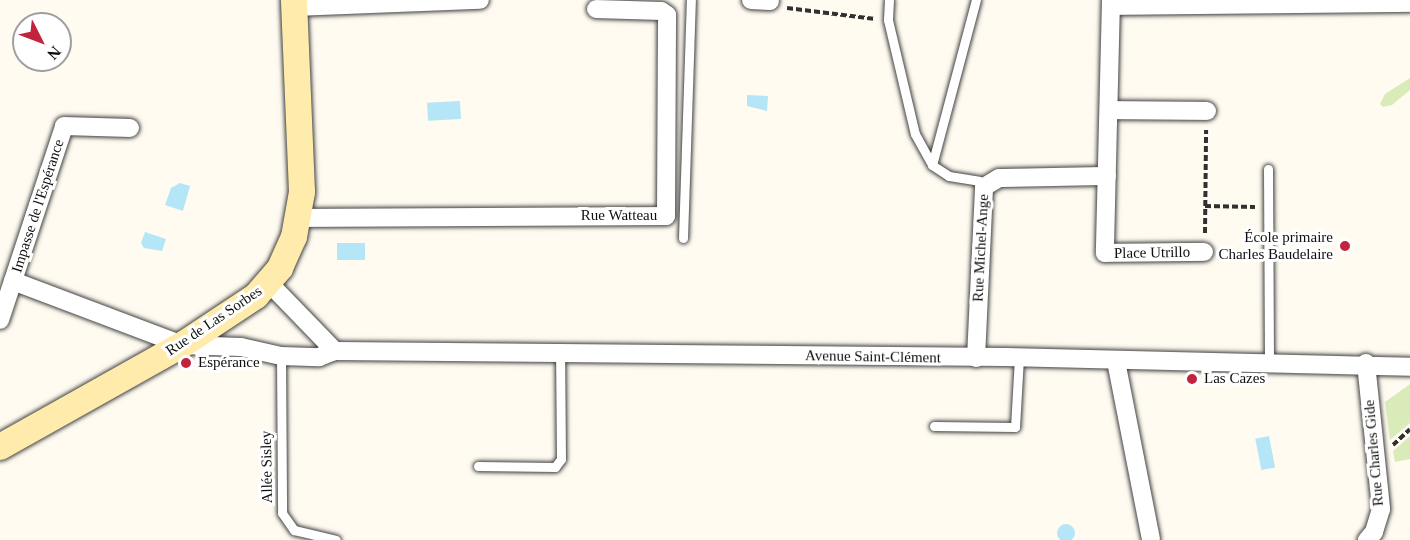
<!DOCTYPE html>
<meta charset="utf-8">
<style>
body{margin:0}
#map{position:relative;width:1410px;height:540px;overflow:hidden;background:#fffbf1;font-family:Georgia,serif}
div>[style]{position:absolute}
[style*='--x']{left:calc(var(--x)*1px);top:calc(var(--y)*1px);width:calc(var(--w)*1px);rotate:calc(var(--a)*1deg)}
.green>*{inset:0;background:#d9ebb9}
.water>*{inset:0;background:#b4e6f8;transform-origin:0 0}
.round{border-radius:50%}
.path>*{height:4px;margin-top:-2px;transform-origin:0;background:repeating-linear-gradient(90deg,#313131 0 6px,transparent 0 9px)}
.roads{filter:drop-shadow(0 0 2px #424242) drop-shadow(0 0 2px #424242)}
.lane>*{height:9px;margin:-4.5px;padding:0 4.5px;transform-origin:4.5px;border-radius:4.5px;background:#fff}
.street>*{height:18px;margin:-9px;padding:0 9px;transform-origin:9px;border-radius:9px;background:#fff}
.secondary>*{height:26px;margin:-13px;padding:0 13px;transform-origin:13px;border-radius:13px;background:#ffecac}
.dots>*{width:16px;height:16px;translate:-50% -50%;box-sizing:border-box;border:3px solid #fff;border-radius:50%}
span{translate:-50% -50%;white-space:nowrap;text-align:center;line-height:1.15;-webkit-text-stroke:6px #fff;paint-order:stroke}
.street-label{font-size:15px;color:#0f0f0f}
.poi-label{font-size:15px;color:#0f0f0f}
.right{translate:-100% -50%;text-align:right}
.left{translate:0 -50%;text-align:left}
.north{position:absolute;left:12px;top:12px;width:60px;height:60px;box-sizing:border-box;background:#fff;border:2px solid #9f9f9f;border-radius:50%;rotate:132deg;font-size:16px;font-weight:700;line-height:24px;text-align:center;color:#0f0f0f}
.north::after{content:'';display:block;margin:auto;width:21px;height:27px;background:#c3233d;clip-path:polygon(50% 0,100% 100%,50% 72%,0 100%)}
</style>
<div id="map">
<div class="green">
<div style="clip-path:polygon(1410px 78px,1410px 90px,1392px 105px,1383px 107px,1380px 104px,1385px 94px)"></div>
<div style="clip-path:polygon(1410px 384px,1410px 423px,1390px 440px,1385px 402px)"></div>
<div style="clip-path:polygon(1410px 436px,1410px 459px,1395px 462px,1393px 451px)"></div>
</div>
<div class="water">
<div style="clip-path:polygon(747px 95px,768px 96px,767px 111px,747px 106px)"></div>
<div style="left:460px;top:101px;width:18px;height:33px;rotate:87deg"></div>
<div style="clip-path:polygon(180px 183px,190px 186px,183px 211px,165px 205px,171px 188px)"></div>
<div style="clip-path:polygon(145px 232px,166px 239px,162px 251px,144px 248px,141px 243px)"></div>
<div style="left:365px;top:243px;width:17px;height:28px;rotate:90deg"></div>
<div style="left:1269px;top:436px;width:32px;height:14px;rotate:79deg"></div>
<div class="round" style="left:1057px;top:524px;width:18px;height:18px"></div>
</div>
<div class="path">
<div style="--x:787;--y:8;--w:89;--a:7.1"></div>
<div style="--x:1205;--y:206;--w:50;--a:1.1"></div>
<div style="--x:1205;--y:233;--w:103;--a:-89.4"></div>
<div style="--x:1393;--y:445;--w:23;--a:-43"></div>
</div>
<div class="roads">
<div class="lane">
<div style="--x:889;--y:0;--w:20;--a:93"></div>
<div style="--x:888;--y:20;--w:117;--a:76.7"></div>
<div style="--x:915;--y:134;--w:35;--a:61"></div>
<div style="--x:932;--y:165;--w:20;--a:33"></div>
<div style="--x:949;--y:176;--w:30;--a:9"></div>
<div style="--x:979;--y:181;--w:8;--a:50"></div>
<div style="--x:932;--y:165;--w:171;--a:-75.1"></div>
<div style="--x:1268;--y:169;--w:193;--a:89.7"></div>
<div style="--x:683;--y:238;--w:238;--a:-88.1"></div>
<div style="--x:281;--y:356;--w:157;--a:89.6"></div>
<div style="--x:282;--y:513;--w:21;--a:55"></div>
<div style="--x:294;--y:530;--w:43;--a:13.4"></div>
<div style="--x:934;--y:426;--w:81;--a:0.7"></div>
<div style="--x:1015;--y:427;--w:69;--a:-86.7"></div>
<div style="--x:478;--y:466;--w:77;--a:0.7"></div>
<div style="--x:555;--y:467;--w:10;--a:-53"></div>
<div style="--x:561;--y:459;--w:106;--a:-90.5"></div>
</div>
<div class="street">
<div style="--x:751;--y:0;--w:19;--a:3"></div>
<div style="--x:1111;--y:0;--w:253;--a:91.4"></div>
<div style="--x:1105;--y:253;--w:99;--a:-0.6"></div>
<div style="--x:1111;--y:6;--w:299;--a:-0.6"></div>
<div style="--x:294;--y:7;--w:186;--a:-2.2"></div>
<div style="--x:1109;--y:110;--w:98;--a:0.6"></div>
<div style="--x:299;--y:218;--w:367;--a:-0.3"></div>
<div style="--x:666;--y:216;--w:201;--a:-89.7"></div>
<div style="--x:667;--y:15;--w:7;--a:-146"></div>
<div style="--x:661;--y:11;--w:65;--a:-178.2"></div>
<div style="--x:13;--y:281;--w:181;--a:20.7"></div>
<div style="--x:182;--y:345;--w:59;--a:1.9"></div>
<div style="--x:241;--y:347;--w:41;--a:12.7"></div>
<div style="--x:281;--y:356;--w:38;--a:2"></div>
<div style="--x:319;--y:357;--w:17;--a:-21"></div>
<div style="--x:335;--y:351;--w:671;--a:0.51"></div>
<div style="--x:1006;--y:357;--w:404;--a:1.4"></div>
<div style="--x:269;--y:283;--w:95;--a:45.9"></div>
<div style="--x:0;--y:320;--w:204;--a:-71.7"></div>
<div style="--x:64;--y:126;--w:66;--a:1.7"></div>
<div style="--x:976;--y:358;--w:171;--a:-87.3"></div>
<div style="--x:984;--y:187;--w:17;--a:-31"></div>
<div style="--x:999;--y:178;--w:108;--a:-1.1"></div>
<div style="--x:1116;--y:361;--w:182;--a:78.9"></div>
<div style="--x:1366;--y:363;--w:147;--a:84.1"></div>
<div style="--x:1381;--y:509;--w:24;--a:107"></div>
<div style="--x:1374;--y:532;--w:11;--a:131"></div>
</div>
<div class="secondary">
<div style="--x:0;--y:447;--w:209;--a:-29.3"></div>
<div style="--x:182;--y:345;--w:89;--a:-33.5"></div>
<div style="--x:256;--y:296;--w:37;--a:-49"></div>
<div style="--x:280;--y:268;--w:34;--a:-66"></div>
<div style="--x:294;--y:237;--w:46;--a:-79.9"></div>
<div style="--x:302;--y:192;--w:192;--a:-92.4"></div>
</div>
</div>
<div class="dots">
<div style="left:1345px;top:246px;background:#c3233d"></div>
<div style="left:186px;top:363px;background:#c3233d"></div>
<div style="left:1192px;top:379px;background:#c3233d"></div>
</div>
<div class="street-label">
<span style="left:38px;top:206px;rotate:-72deg">Impasse de l'Espérance</span>
<span style="left:619px;top:216px">Rue Watteau</span>
<span style="left:981px;top:248px;rotate:-87deg">Rue Michel-Ange</span>
<span style="left:1152px;top:253px;rotate:-1deg">Place Utrillo</span>
<span style="left:214px;top:321px;rotate:-34deg">Rue de Las Sorbes</span>
<span style="left:873px;top:357px;rotate:1deg">Avenue Saint-Clément</span>
<span style="left:1374px;top:453px;rotate:-95deg">Rue Charles Gide</span>
<span style="left:267px;top:467px;rotate:-91deg">Allée Sisley</span>
</div>
<div class="poi-label">
<span class="right" style="left:1333px;top:246px">École primaire<br>Charles Baudelaire</span>
<span class="left" style="left:198px;top:363px">Espérance</span>
<span class="left" style="left:1204px;top:379px">Las Cazes</span>
</div>
<div class="north">N</div>
</div>
